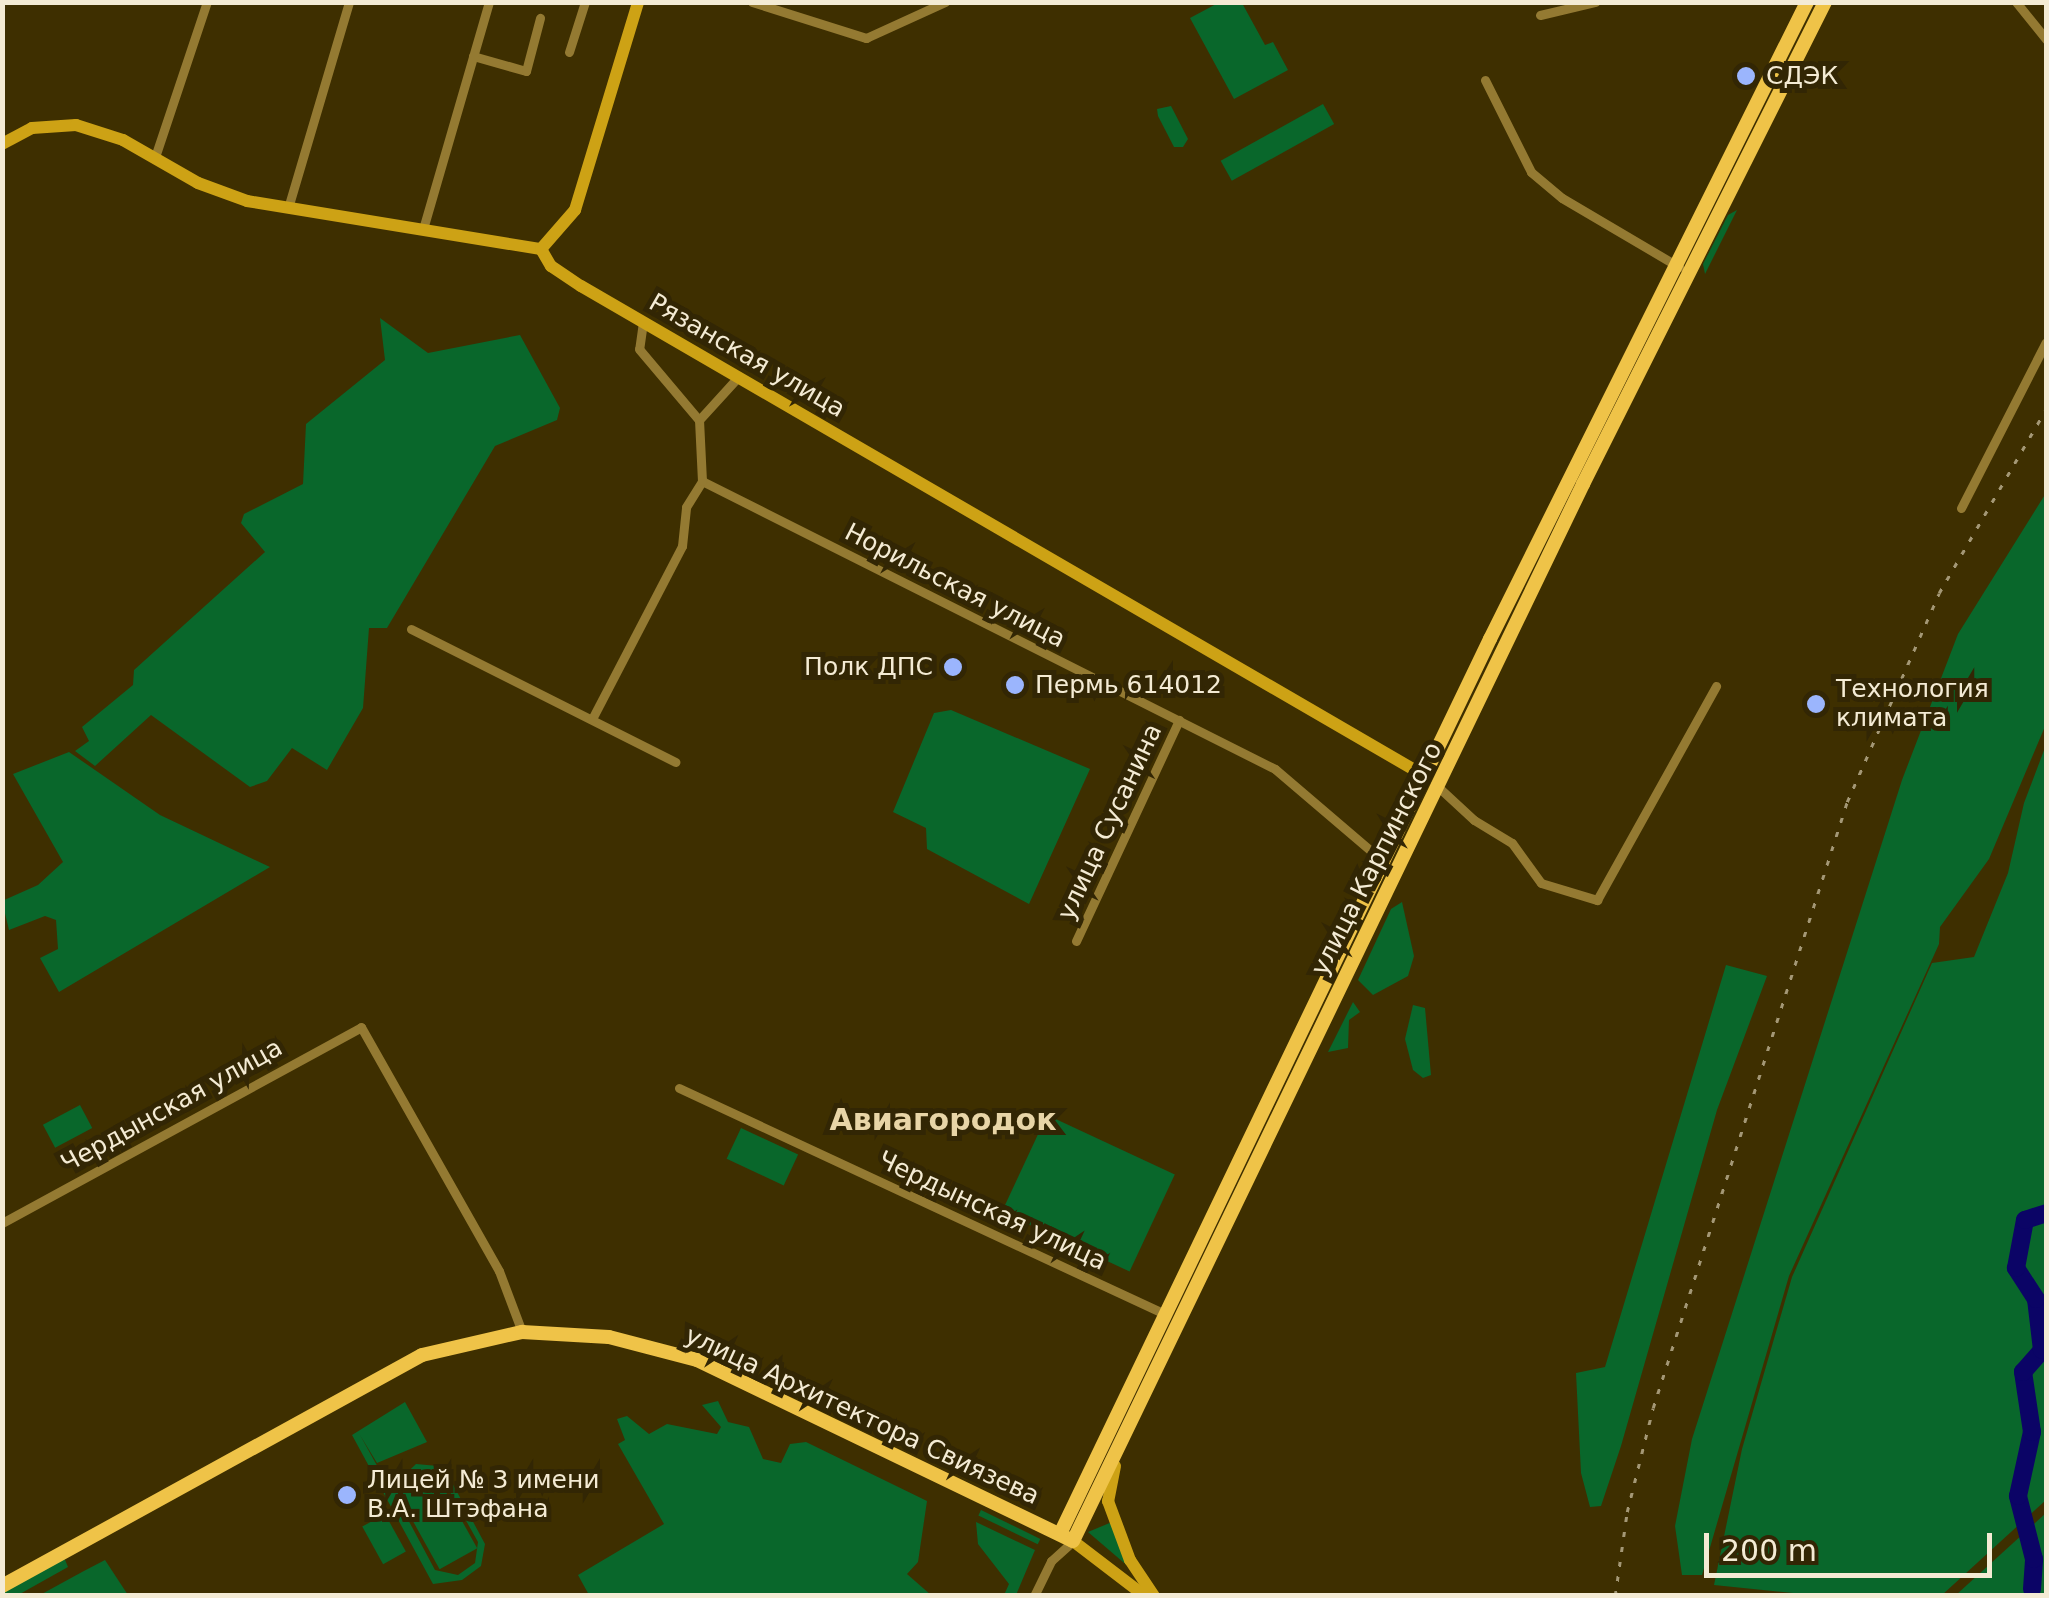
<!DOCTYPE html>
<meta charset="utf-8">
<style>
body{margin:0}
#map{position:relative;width:2049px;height:1598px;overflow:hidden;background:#3e2f00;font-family:"DejaVu Sans",sans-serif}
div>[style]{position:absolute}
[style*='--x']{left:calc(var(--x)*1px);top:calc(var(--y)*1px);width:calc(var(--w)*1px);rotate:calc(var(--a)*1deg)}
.green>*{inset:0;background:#09672b;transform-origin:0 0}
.river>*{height:18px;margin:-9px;padding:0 9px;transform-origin:9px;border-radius:9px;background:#0b0466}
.street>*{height:9px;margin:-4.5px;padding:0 4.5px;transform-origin:4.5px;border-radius:4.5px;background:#947a32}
.secondary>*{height:12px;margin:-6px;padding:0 6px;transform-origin:6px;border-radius:6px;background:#cda215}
.primary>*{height:14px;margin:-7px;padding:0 7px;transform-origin:7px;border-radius:7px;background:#efc348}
.rail>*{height:2.5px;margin-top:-1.25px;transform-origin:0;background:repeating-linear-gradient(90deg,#a49876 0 5px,transparent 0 15px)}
.dots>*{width:28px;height:28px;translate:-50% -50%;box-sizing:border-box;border:5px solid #322604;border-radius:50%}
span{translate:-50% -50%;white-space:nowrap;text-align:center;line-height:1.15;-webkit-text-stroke:10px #322604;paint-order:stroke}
.poi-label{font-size:25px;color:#f4ebd4}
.left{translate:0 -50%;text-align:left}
.right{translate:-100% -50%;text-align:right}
.street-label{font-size:25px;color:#f4ebd4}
.quarter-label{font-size:30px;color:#e8d5a7;font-weight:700}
.frame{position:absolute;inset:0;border:5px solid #f4ebd4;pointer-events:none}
.scale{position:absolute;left:1704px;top:1533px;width:288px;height:45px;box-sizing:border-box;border:5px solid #f4ebd4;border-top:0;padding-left:12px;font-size:30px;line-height:35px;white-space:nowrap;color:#f4ebd4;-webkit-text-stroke:8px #322604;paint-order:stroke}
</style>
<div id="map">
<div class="green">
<div style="clip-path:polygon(1220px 2px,1242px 3px,1265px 45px,1273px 42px,1288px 70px,1234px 99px,1190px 18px)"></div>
<div style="left:1323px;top:104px;width:23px;height:117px;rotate:61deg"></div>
<div style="clip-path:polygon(1171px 106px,1188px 139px,1183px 147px,1174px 147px,1158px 116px,1157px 109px)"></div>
<div style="clip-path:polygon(1737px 210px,1705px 274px,1703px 264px,1728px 215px)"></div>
<div style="clip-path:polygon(380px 318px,428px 353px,520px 335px,560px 408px,557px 420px,495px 446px,387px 628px,369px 628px,363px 708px,327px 770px,292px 748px,267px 781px,250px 787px,151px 715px,95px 766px,75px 751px,89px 741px,82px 727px,133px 685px,134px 670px,265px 552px,241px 523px,244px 514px,303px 484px,306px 424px,385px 360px)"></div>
<div style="clip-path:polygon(2046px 493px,2046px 724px,1989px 859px,1940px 927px,1939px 944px,1789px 1276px,1702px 1575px,1682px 1575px,1675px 1526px,1692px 1439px,1902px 780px,1958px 634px)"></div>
<div style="clip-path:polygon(951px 710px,1090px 769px,1029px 904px,927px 849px,926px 828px,893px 812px,934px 713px)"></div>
<div style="clip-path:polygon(2046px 745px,2046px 1500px,1942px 1595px,1823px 1596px,1714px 1585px,1742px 1449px,1792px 1277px,1932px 963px,1974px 957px,2008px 873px,2024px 803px)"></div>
<div style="clip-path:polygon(69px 752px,160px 815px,270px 867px,59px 992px,40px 958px,58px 949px,56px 920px,45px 916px,9px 930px,2px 901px,38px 885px,63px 862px,13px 774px)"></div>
<div style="clip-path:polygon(1402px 902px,1414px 956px,1408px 976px,1373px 995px,1358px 980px,1391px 909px)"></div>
<div style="clip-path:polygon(1726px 965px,1767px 976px,1717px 1110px,1621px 1446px,1601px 1506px,1590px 1507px,1581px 1473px,1576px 1373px,1605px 1367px)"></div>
<div style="clip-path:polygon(1353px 1002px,1360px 1012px,1349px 1020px,1348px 1048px,1328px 1052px)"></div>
<div style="clip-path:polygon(1413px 1005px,1425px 1008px,1431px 1075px,1423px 1078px,1413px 1070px,1405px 1039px)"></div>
<div style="left:80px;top:1105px;width:26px;height:42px;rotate:62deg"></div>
<div style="left:1047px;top:1115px;width:141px;height:107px;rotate:25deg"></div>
<div style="left:741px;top:1128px;width:63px;height:34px;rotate:25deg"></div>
<div style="clip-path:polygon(718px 1401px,728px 1422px,749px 1427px,763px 1459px,781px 1463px,790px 1444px,806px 1442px,927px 1501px,918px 1562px,907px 1574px,931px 1595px,589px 1595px,578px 1575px,664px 1524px,618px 1444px,625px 1440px,617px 1419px,627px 1416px,649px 1434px,667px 1424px,717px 1434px,721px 1427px,702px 1405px)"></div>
<div style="clip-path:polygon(evenodd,405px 1402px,427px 1442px,377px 1463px,360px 1435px,390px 1489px,416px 1464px,438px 1466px,449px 1477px,485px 1544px,481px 1566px,462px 1580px,433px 1584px,352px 1435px,405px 1402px,429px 1469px,440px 1474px,478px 1542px,475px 1563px,458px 1575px,435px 1570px,397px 1499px,407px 1475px,429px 1469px)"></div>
<div style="left:436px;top:1474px;width:85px;height:43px;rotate:61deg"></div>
<div style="left:981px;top:1510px;width:66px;height:6px;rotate:26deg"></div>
<div style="clip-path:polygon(2046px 1513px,2046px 1595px,1956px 1595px)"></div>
<div style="left:385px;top:1514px;width:43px;height:26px;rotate:61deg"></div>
<div style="clip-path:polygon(976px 1522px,1035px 1550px,1016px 1595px,1004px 1595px,1009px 1584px,978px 1544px)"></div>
<div style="clip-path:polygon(1112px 1522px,1130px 1568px,1088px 1532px)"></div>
<div style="clip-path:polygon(63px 1555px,68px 1567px,18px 1595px,5px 1595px,5px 1587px)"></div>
<div style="clip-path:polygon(105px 1560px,128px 1595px,40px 1595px,82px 1572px)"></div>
</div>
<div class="river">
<div style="--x:2032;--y:1589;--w:30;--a:-86"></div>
<div style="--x:2034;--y:1559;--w:65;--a:-104.3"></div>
<div style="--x:2018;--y:1496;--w:66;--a:-77.7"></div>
<div style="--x:2032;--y:1432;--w:61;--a:-98.5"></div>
<div style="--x:2023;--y:1372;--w:29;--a:-49"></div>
<div style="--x:2042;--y:1350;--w:51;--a:-96.7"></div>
<div style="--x:2036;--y:1299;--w:37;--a:-123"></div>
<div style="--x:2016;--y:1268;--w:49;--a:-79.4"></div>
<div style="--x:2025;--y:1220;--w:22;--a:-18"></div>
</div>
<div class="street">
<div style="--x:752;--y:2;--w:120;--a:17.5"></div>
<div style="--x:866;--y:38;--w:87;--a:-24.5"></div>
<div style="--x:2016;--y:2;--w:48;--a:51"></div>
<div style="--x:1540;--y:15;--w:57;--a:-13.3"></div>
<div style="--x:569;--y:52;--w:52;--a:-72.3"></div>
<div style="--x:473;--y:56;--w:55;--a:15.8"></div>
<div style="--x:526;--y:71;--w:55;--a:-75.2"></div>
<div style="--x:1485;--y:80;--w:103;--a:63.4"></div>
<div style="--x:1531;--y:172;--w:40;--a:40"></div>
<div style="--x:1562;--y:198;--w:136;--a:30.5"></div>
<div style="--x:155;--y:157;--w:163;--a:-71.5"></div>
<div style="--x:288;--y:208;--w:215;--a:-73.5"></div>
<div style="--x:423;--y:229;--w:236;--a:-73.8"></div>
<div style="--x:643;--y:322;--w:27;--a:98"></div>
<div style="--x:639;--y:349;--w:93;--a:49.8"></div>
<div style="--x:702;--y:481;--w:641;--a:26.68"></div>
<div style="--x:1275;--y:769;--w:145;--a:40.5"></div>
<div style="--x:1961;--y:508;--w:186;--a:-62.9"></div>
<div style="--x:411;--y:629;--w:296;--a:26.7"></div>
<div style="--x:592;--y:719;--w:195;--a:-62.5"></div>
<div style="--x:682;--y:546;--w:39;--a:-84"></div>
<div style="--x:686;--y:507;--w:31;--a:-58"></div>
<div style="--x:702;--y:481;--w:61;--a:-92.8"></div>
<div style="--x:699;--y:420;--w:59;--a:-47.7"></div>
<div style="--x:1435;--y:784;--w:53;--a:42.7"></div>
<div style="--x:1474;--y:820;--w:44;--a:31.2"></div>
<div style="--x:1512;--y:843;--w:49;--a:54.1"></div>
<div style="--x:1541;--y:883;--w:59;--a:16.9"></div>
<div style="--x:1597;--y:900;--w:245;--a:-60.9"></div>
<div style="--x:1076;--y:941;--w:244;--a:-65"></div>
<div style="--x:679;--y:1088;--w:538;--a:24.95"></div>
<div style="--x:2;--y:1223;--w:409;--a:-28.6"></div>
<div style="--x:361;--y:1027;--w:280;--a:60.5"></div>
<div style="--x:499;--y:1271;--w:65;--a:69.3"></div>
<div style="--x:1034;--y:1596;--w:39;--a:-64"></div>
<div style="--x:1051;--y:1561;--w:30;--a:-42"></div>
</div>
<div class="secondary">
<div style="--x:2;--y:144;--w:34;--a:-28"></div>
<div style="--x:32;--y:128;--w:44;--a:-3.9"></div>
<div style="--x:76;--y:125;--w:49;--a:17.7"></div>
<div style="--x:123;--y:140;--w:86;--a:29.8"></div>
<div style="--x:198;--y:183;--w:52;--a:20.2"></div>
<div style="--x:247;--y:201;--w:298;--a:9.3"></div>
<div style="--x:541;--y:249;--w:20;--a:60"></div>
<div style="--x:551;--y:266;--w:36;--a:34"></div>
<div style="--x:581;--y:286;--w:976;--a:30.14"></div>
<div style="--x:541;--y:249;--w:52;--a:-48.9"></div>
<div style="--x:575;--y:210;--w:217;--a:-73.1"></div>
<div style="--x:1115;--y:1466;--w:36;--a:101"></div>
<div style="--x:1108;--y:1501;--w:63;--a:69.6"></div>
<div style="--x:1130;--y:1560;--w:43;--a:56.3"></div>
<div style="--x:1073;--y:1541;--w:91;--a:37.4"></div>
</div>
<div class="primary">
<div style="--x:1060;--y:1534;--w:993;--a:-64.34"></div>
<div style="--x:1490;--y:639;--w:712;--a:-63.54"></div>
<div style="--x:2;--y:1586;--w:479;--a:-28.8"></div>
<div style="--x:422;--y:1355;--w:103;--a:-13"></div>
<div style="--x:522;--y:1332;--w:87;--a:3.3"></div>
<div style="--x:609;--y:1337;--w:91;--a:14.6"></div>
<div style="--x:697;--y:1360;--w:417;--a:25.7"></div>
<div style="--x:1073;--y:1541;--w:1174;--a:-64.24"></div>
<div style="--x:1583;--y:484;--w:539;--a:-63.34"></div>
</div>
<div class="rail">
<div style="--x:1615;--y:1596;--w:85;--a:-81.9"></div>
<div style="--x:1627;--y:1512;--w:107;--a:-76"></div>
<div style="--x:1653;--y:1408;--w:636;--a:-72.25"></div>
<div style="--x:1847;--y:802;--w:228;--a:-66.2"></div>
<div style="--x:1939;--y:593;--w:213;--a:-59.8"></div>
</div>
<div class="dots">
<div style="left:1746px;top:76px;background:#9bb5fd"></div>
<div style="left:953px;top:667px;background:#9bb5fd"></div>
<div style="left:1015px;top:685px;background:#9bb5fd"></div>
<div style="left:1816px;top:704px;background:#9bb5fd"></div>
<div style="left:347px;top:1495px;background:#9bb5fd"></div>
</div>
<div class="poi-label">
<span class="left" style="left:1766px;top:76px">СДЭК</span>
<span class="right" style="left:933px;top:667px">Полк ДПС</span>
<span class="left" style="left:1035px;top:685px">Пермь 614012</span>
<span class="left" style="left:1836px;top:704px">Технология<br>климата</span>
<span class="left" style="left:367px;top:1495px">Лицей № 3 имени<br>В.А. Штэфана</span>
</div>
<div class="street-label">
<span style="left:747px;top:356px;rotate:30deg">Рязанская улица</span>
<span style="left:955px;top:586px;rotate:27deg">Норильская улица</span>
<span style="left:1110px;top:822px;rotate:-65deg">улица Сусанина</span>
<span style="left:1377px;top:859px;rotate:-63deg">улица Карпинского</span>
<span style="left:172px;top:1106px;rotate:-29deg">Чердынская улица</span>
<span style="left:992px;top:1211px;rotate:25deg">Чердынская улица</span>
<span style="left:862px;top:1416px;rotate:25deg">улица Архитектора Свиязева</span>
</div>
<div class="quarter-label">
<span style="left:943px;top:1120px">Авиагородок</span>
</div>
<div class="frame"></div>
<div class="scale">200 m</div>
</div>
